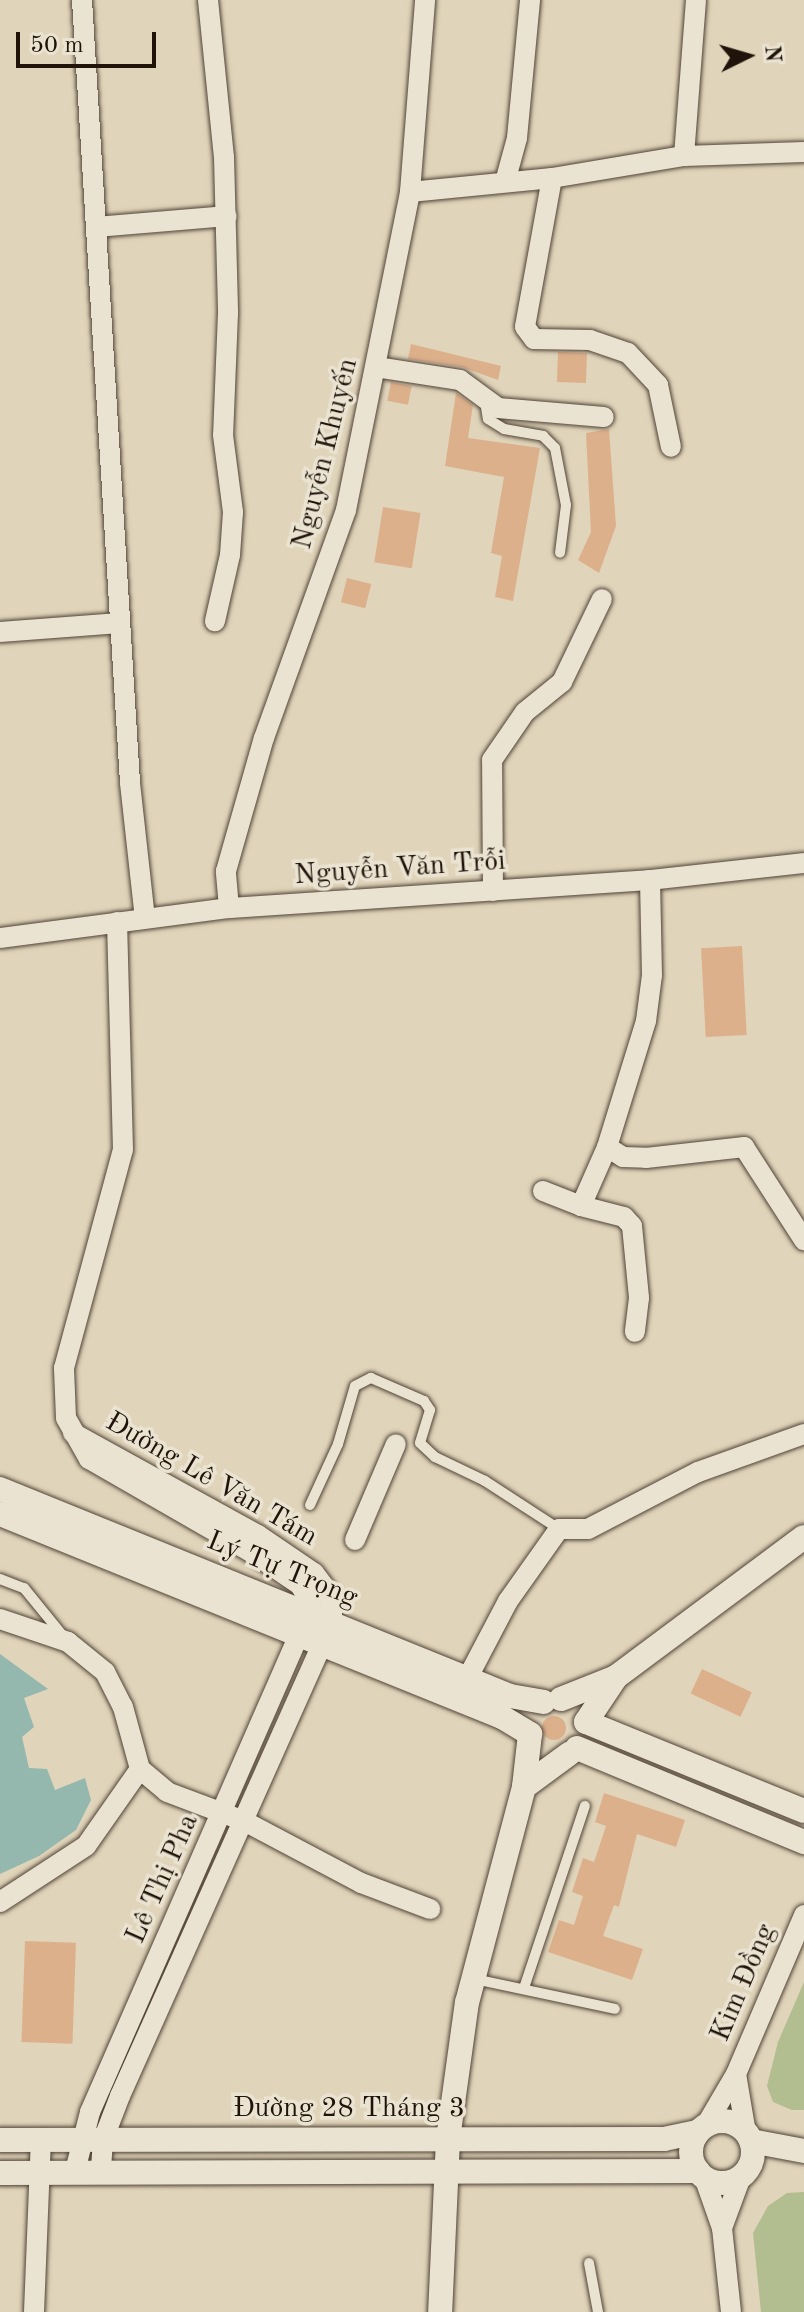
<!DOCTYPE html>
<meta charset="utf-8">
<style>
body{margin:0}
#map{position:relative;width:804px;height:2312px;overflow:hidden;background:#e0d4ba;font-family:"Old Standard TT",serif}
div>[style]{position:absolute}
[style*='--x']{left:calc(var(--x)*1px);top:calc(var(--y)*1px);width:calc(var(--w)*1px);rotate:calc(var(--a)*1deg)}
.green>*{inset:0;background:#b2bd90}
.water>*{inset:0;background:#94b8ad}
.building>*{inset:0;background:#ddb08c;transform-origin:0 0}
.round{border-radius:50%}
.roads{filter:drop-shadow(0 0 2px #504336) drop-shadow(0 0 2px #504336)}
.service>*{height:10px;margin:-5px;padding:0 5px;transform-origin:5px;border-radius:5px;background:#ebe3d2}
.minor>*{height:20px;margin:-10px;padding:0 10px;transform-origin:10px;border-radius:10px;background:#ebe3d2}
.tertiary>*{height:24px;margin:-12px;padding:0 12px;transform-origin:12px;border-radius:12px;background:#ebe3d2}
.tertiary>.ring{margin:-12px;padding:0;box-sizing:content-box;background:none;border:24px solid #ebe3d2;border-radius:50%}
span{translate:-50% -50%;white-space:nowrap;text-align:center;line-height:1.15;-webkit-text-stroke:7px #ebe3d2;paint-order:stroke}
.street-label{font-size:28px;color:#20130a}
.north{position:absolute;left:708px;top:16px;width:80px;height:80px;-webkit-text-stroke:6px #ebe3d2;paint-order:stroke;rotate:85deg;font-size:22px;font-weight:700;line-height:32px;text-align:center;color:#20130a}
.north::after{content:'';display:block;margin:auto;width:28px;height:36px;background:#20130a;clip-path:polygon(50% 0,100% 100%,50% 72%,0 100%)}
.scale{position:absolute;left:16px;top:32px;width:140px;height:36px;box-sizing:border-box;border:4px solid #20130a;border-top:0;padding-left:10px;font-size:24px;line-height:28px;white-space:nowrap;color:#20130a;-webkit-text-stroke:6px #ebe3d2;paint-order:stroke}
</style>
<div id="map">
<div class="green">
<div style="clip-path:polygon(804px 1982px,804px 2110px,792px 2110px,773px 2102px,767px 2086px,778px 2042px)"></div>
<div style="clip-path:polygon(804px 2192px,804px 2312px,761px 2312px,753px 2233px,768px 2206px,787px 2193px)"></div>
</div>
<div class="water">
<div style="clip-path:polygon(0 1654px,48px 1689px,24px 1698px,34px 1727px,22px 1737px,29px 1768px,47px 1769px,55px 1790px,85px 1778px,91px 1800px,76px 1830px,39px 1856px,0 1874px)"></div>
</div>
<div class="building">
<div style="clip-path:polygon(411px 344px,501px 366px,498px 380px,462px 367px,408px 359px)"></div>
<div style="left:558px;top:352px;width:29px;height:30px;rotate:2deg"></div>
<div style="left:391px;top:382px;width:21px;height:19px;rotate:11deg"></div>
<div style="clip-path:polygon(456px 393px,473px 405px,468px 438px,540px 448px,513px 601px,495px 597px,502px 556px,491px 553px,504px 477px,445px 466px)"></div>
<div style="clip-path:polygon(609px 429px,616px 526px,599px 573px,578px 560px,591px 532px,586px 433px)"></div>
<div style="left:383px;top:507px;width:38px;height:56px;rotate:9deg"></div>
<div style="left:347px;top:578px;width:25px;height:25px;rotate:14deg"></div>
<div style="left:742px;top:946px;width:89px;height:41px;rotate:87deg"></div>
<div style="left:702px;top:1669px;width:55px;height:27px;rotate:25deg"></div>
<div class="round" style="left:542px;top:1716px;width:24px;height:24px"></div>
<div style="clip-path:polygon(604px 1793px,685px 1820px,676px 1847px,637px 1834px,619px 1907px,614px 1905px,603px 1936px,643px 1949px,632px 1980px,548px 1952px,559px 1920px,574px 1925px,583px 1896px,572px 1892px,583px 1858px,594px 1862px,606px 1826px,595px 1822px)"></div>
<div style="left:25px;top:1941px;width:51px;height:101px;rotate:2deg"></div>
</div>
<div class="roads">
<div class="service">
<div style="--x:485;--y:401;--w:18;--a:81"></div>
<div style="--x:488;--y:419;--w:19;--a:32"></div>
<div style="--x:504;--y:429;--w:40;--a:10"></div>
<div style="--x:543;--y:436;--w:17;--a:45"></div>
<div style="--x:555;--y:448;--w:58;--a:79.1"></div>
<div style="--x:566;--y:505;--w:48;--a:97.1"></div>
<div style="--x:310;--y:1505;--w:67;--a:-65.3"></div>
<div style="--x:338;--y:1444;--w:60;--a:-73.7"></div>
<div style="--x:355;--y:1386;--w:18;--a:-27"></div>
<div style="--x:371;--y:1378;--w:58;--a:23.5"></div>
<div style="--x:424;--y:1401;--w:11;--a:56"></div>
<div style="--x:430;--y:1410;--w:34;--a:107"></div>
<div style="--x:420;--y:1443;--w:21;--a:43"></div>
<div style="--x:435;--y:1457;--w:55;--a:25.6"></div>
<div style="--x:485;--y:1481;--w:88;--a:33"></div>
<div style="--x:0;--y:1579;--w:26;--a:21"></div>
<div style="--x:24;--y:1588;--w:63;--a:50.8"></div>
<div style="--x:474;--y:1979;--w:144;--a:12"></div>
<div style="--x:524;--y:1988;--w:192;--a:-71.5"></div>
<div style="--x:589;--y:2263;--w:50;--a:79.6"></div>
</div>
<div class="minor">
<div style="--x:82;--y:0;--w:784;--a:86.49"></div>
<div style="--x:130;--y:783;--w:136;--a:83.7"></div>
<div style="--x:208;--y:0;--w:158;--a:84.2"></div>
<div style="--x:224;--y:157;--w:156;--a:88.5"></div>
<div style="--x:228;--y:313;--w:122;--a:92.3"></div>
<div style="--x:223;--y:435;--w:78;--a:82.6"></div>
<div style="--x:233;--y:512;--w:43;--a:94"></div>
<div style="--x:230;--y:555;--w:68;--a:102.8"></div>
<div style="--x:684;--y:156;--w:156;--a:-85.6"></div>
<div style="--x:552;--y:178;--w:151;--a:100.3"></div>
<div style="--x:525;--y:327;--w:15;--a:53"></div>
<div style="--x:534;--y:339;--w:56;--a:1"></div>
<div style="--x:590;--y:340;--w:40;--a:18.9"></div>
<div style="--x:628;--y:353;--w:44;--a:46.8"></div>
<div style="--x:658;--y:385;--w:63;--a:78.2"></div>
<div style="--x:505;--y:182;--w:46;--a:-74.7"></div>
<div style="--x:517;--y:138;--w:139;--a:-84.6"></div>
<div style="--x:410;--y:192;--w:143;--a:-5.6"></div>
<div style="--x:552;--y:178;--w:134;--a:-9.5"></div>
<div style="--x:684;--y:156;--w:120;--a:-1.9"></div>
<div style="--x:97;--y:227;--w:130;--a:-4.8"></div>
<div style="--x:376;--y:367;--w:85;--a:8.8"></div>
<div style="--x:460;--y:380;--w:47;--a:36.4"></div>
<div style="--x:498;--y:408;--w:106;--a:4.9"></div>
<div style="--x:0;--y:632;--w:120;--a:-4.3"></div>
<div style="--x:650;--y:880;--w:95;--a:88.8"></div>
<div style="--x:652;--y:975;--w:46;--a:97.4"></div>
<div style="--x:646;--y:1021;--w:132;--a:107.2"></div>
<div style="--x:607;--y:1147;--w:19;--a:32"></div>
<div style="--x:623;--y:1157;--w:23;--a:2"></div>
<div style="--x:646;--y:1158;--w:99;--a:-6.4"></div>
<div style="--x:744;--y:1147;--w:111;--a:57.2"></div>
<div style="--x:493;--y:891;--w:131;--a:-90.4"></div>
<div style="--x:492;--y:760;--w:58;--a:-55.5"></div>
<div style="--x:525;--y:712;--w:48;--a:-39"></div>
<div style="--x:562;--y:682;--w:92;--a:-64.3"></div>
<div style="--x:229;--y:908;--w:37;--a:-95"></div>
<div style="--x:226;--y:871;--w:138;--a:-74.1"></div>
<div style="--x:264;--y:738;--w:242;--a:-70.2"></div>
<div style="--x:346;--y:510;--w:324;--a:-78.6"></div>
<div style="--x:410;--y:192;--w:193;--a:-85.5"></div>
<div style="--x:0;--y:938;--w:231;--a:-7.5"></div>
<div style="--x:229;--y:908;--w:422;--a:-3.8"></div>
<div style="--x:650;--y:880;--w:155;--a:-6.3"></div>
<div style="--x:543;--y:1191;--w:41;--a:21.5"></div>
<div style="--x:581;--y:1206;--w:64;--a:-66.2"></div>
<div style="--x:581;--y:1206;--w:44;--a:14.3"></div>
<div style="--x:624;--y:1217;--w:12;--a:48"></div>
<div style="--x:632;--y:1226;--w:72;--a:84.4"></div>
<div style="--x:639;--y:1298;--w:34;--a:97"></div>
<div style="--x:73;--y:1433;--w:211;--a:28.9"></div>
<div style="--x:258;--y:1535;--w:68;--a:34.2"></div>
<div style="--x:314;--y:1573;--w:26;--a:53"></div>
<div style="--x:330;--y:1594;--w:14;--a:82"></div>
<div style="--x:332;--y:1608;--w:14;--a:90"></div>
<div style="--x:332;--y:1622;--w:519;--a:114.1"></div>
<div style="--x:120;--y:2096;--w:47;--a:111.1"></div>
<div style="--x:103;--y:2140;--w:30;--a:94"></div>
<div style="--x:355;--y:1540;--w:104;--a:-66.9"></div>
<div style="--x:0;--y:1619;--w:72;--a:18.7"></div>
<div style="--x:68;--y:1642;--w:48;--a:39"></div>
<div style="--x:105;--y:1672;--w:39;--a:63"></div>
<div style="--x:123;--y:1707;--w:64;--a:74.7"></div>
<div style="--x:140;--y:1769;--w:35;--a:40"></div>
<div style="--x:167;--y:1792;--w:82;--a:20.6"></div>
<div style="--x:244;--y:1821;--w:132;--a:27.9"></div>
<div style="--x:361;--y:1883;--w:74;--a:20.6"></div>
<div style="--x:467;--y:1679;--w:88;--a:-62.3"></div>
<div style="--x:508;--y:1601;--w:88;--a:-54.7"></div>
<div style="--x:559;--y:1529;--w:29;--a:0"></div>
<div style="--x:588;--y:1529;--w:124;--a:-27.4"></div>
<div style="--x:698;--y:1472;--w:113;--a:-19.7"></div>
<div style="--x:0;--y:1902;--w:103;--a:-33.1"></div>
<div style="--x:86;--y:1846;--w:94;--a:-55"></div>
<div style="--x:736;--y:2074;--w:60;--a:80.4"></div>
<div style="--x:706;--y:2125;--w:59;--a:-59.5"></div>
<div style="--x:736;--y:2074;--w:173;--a:-66.8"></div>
<div style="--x:75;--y:2171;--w:61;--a:-75.7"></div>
<div style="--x:90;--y:2112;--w:553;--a:-66.35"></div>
<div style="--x:312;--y:1605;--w:23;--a:-121"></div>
<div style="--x:300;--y:1585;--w:59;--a:-146"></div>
<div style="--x:251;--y:1552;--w:187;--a:-150.1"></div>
<div style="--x:89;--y:1459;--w:47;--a:-119.3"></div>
<div style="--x:66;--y:1418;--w:50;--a:-92.3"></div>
<div style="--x:64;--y:1368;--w:226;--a:-74.9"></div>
<div style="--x:123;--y:1150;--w:228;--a:-91.5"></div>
<div style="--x:704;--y:2177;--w:54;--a:70.6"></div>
<div style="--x:722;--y:2228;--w:84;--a:83.9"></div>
<div style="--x:722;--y:2228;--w:54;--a:-69.6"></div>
<div style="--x:34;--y:2312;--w:173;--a:-87.7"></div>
</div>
<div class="tertiary">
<div style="--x:0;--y:1489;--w:550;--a:22.09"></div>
<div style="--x:510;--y:1696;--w:34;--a:10"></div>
<div style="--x:0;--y:1514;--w:541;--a:22.02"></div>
<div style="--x:502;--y:1717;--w:33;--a:31"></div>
<div style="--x:530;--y:1734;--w:53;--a:96.5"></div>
<div style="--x:524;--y:1787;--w:222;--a:104.8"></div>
<div style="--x:467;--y:2002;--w:138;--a:97.9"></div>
<div style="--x:448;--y:2139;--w:173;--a:92.6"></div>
<div style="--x:616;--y:1677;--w:54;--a:123.7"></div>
<div style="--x:586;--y:1722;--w:235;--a:22.2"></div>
<div style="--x:561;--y:1699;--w:59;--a:-21.8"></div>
<div style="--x:616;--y:1677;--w:234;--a:-36.7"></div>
<div style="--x:577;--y:1748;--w:246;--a:22.5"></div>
<div style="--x:524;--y:1787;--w:56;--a:-36.3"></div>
<div class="ring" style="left:691px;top:2121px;width:38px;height:38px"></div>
<div style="--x:0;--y:2140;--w:664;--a:-0.09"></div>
<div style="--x:664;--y:2139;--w:35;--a:-12"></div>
<div style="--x:751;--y:2141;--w:54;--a:10.7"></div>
<div style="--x:0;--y:2173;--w:698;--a:-0.16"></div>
</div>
</div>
<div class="street-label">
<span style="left:326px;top:454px;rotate:-76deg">Nguyễn Khuyến</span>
<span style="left:400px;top:869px;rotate:-4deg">Nguyễn Văn Trỗi</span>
<span style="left:211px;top:1480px;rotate:30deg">Đường Lê Văn Tám</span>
<span style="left:282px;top:1570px;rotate:22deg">Lý Tự Trọng</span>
<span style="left:163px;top:1879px;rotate:-66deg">Lê Thị Pha</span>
<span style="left:744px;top:1983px;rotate:-67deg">Kim Đồng</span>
<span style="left:349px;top:2109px">Đường 28 Tháng 3</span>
</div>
<div class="north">N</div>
<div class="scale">50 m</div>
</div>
